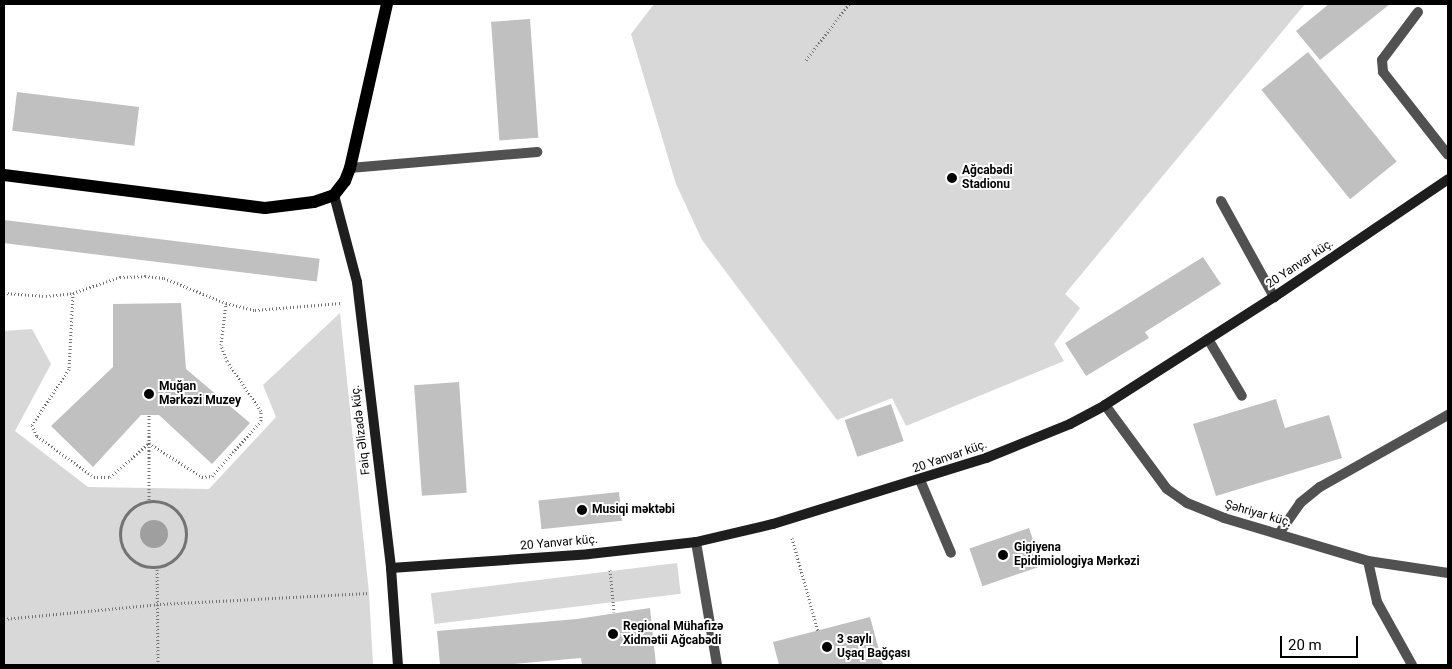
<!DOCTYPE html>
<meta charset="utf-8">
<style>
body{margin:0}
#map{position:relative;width:1452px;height:669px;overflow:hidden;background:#fff;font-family:Roboto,sans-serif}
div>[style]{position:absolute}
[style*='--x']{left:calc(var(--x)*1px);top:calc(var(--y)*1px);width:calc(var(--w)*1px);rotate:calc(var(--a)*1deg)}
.green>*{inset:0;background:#d8d8d8;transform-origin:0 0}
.water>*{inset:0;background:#9f9f9f}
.round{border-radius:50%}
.building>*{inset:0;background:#c0c0c0;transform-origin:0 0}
.path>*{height:3px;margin-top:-1.5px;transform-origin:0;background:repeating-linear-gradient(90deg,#737373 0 1px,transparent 0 3.5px)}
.path>.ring{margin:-1.5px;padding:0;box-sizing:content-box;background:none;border:3px solid #737373;border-radius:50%}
.lane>*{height:10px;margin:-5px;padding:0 5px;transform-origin:5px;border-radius:5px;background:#515151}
.street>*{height:10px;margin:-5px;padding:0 5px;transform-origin:5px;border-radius:5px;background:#515151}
.secondary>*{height:10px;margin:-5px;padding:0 5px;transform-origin:5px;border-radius:5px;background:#1e1e1e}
.primary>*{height:12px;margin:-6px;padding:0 6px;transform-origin:6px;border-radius:6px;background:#000}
.dots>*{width:14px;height:14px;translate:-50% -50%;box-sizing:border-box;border:2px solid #fff;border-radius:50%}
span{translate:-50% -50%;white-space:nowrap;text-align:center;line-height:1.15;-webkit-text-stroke:4px #fff;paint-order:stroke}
.poi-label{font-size:12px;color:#000;font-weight:700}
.left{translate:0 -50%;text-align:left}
.street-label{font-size:12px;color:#000}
.frame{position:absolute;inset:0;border:5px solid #000;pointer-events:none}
.scale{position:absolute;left:1280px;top:636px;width:78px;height:22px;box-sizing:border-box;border:2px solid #000;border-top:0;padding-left:6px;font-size:15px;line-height:18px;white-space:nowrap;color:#000;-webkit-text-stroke:4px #fff;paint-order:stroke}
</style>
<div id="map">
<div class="green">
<div style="clip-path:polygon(654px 4px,1305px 4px,1065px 294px,1080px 308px,1054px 344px,1064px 361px,906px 426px,892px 398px,837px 420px,702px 240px,676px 184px,631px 34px)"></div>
<div style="clip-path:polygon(340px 313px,369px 593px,373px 665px,4px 665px,4px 331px,32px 329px,51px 364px,15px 431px,88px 487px,209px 489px,276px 417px,263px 385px)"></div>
<div style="left:677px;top:563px;width:31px;height:248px;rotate:83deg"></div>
</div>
<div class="water">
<div class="round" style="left:140px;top:520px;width:28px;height:28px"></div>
</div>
<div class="building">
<div style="clip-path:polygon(1329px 4px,1390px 4px,1320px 60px,1296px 31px)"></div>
<div style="left:530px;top:19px;width:119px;height:39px;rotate:86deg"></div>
<div style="left:1308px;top:52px;width:141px;height:60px;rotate:51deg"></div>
<div style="left:17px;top:92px;width:123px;height:39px;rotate:7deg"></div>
<div style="left:4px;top:220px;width:318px;height:23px;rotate:7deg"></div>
<div style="clip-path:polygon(1203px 257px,1221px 284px,1145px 332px,1149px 338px,1086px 376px,1065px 343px)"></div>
<div style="clip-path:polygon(181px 303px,186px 369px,250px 423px,212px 464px,159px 415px,141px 415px,93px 467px,51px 426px,113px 367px,113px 304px)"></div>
<div style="left:459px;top:382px;width:111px;height:45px;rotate:86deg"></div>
<div style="clip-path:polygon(1276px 399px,1285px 428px,1329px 415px,1342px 458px,1216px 496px,1193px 424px)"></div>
<div style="left:891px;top:404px;width:39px;height:49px;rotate:71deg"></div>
<div style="left:619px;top:492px;width:29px;height:81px;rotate:84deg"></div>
<div style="left:1029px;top:528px;width:40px;height:63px;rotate:71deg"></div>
<div style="clip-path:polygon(650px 608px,656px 665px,582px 665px,581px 658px,501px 665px,440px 665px,437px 631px,577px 619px)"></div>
<div style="clip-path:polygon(870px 617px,883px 665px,779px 665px,773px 642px)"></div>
</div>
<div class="path">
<div style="--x:806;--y:60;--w:71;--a:-52.5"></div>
<div style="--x:4;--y:293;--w:42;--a:4.1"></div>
<div style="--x:46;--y:296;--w:27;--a:-6"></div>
<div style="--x:73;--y:293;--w:50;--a:-18.8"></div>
<div style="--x:120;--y:277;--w:25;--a:-2"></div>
<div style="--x:145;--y:276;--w:19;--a:6"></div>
<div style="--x:164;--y:278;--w:67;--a:22"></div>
<div style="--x:226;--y:303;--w:30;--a:14"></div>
<div style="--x:255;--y:310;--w:86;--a:-4.7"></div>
<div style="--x:73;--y:293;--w:76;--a:93"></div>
<div style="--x:69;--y:369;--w:67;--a:123.5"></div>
<div style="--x:32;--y:425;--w:12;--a:66"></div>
<div style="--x:37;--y:436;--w:70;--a:35.7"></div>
<div style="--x:94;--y:477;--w:16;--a:0"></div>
<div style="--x:110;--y:477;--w:52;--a:-41.1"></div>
<div style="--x:149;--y:443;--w:63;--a:32.7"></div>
<div style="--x:202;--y:477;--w:10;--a:-6"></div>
<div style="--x:212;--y:476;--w:74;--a:-48.3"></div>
<div style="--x:261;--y:421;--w:10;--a:-90"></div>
<div style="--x:261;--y:411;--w:60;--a:-124.2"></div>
<div style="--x:227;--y:361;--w:17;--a:-111"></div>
<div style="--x:221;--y:345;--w:42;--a:-83.2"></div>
<div style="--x:149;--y:500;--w:85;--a:-90"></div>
<div class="ring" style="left:120px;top:501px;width:63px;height:63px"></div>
<div style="--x:792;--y:538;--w:97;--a:74.4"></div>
<div style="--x:157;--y:566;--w:99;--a:89.4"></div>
<div style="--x:610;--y:570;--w:42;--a:84.6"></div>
<div style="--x:4;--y:619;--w:157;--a:-5.5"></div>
<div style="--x:160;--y:604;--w:209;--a:-3"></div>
</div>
<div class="lane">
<div style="--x:1418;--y:12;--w:60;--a:126.9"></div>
<div style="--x:1382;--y:60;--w:12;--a:85"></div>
<div style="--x:1383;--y:72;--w:105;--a:51.9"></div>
<div style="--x:350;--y:168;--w:188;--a:-4.9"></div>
<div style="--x:1221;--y:201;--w:110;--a:61.1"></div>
<div style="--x:1208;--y:339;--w:66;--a:59.2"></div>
</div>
<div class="street">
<div style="--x:1105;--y:405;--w:104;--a:53.6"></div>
<div style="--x:1167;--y:489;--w:24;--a:35"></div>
<div style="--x:1187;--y:503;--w:40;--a:22"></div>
<div style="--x:1224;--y:518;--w:150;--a:16.6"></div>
<div style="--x:1368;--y:561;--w:81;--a:8.5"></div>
<div style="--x:920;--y:480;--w:79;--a:67"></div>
<div style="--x:1280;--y:532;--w:35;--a:-55"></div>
<div style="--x:1300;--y:503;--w:26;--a:-39"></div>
<div style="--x:1320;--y:487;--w:147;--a:-29.4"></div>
<div style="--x:696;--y:542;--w:125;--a:80.3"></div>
<div style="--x:1368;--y:561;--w:42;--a:77.6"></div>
<div style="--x:1377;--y:602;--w:72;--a:60.9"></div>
</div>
<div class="secondary">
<div style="--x:334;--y:195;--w:90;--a:75.2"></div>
<div style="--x:357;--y:282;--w:288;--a:83.2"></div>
<div style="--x:391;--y:568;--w:97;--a:85.9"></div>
<div style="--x:391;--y:568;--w:198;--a:-4"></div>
<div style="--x:589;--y:554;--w:108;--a:-6.4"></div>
<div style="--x:696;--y:542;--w:79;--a:-13.2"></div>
<div style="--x:773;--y:524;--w:223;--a:-17.2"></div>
<div style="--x:986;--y:458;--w:91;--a:-22"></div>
<div style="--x:1070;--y:424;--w:40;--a:-28"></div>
<div style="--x:1105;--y:405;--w:201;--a:-32.6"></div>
<div style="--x:1274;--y:297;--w:210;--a:-34.1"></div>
</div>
<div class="primary">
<div style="--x:4;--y:175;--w:263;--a:7.2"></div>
<div style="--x:265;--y:208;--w:49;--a:-7"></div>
<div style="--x:314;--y:202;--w:21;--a:-19"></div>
<div style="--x:334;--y:195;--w:18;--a:-52"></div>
<div style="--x:345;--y:181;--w:14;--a:-69"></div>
<div style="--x:350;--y:168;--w:168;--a:-77.3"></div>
</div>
<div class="dots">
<div style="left:952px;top:178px;background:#000"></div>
<div style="left:149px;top:394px;background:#000"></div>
<div style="left:582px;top:510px;background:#000"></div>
<div style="left:1003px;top:555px;background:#000"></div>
<div style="left:613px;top:634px;background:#000"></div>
<div style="left:827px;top:647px;background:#000"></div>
</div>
<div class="poi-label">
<span class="left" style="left:962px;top:178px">Ağcabədi<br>Stadionu</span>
<span class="left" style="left:159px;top:394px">Muğan<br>Mərkəzi Muzey</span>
<span class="left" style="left:592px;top:510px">Musiqi məktəbi</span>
<span class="left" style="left:1014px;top:555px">Gigiyena<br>Epidimiologiya Mərkəzi</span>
<span class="left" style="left:623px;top:634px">Regional Mühafizə<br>Xidmətii Ağcabədi</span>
<span class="left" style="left:837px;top:647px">3 saylı<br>Uşaq Bağçası</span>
</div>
<div class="street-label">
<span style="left:1300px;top:264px;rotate:-34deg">20 Yanvar küç.</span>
<span style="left:361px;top:430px;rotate:-97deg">Faiq Əlizadə küç.</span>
<span style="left:950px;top:457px;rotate:-19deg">20 Yanvar küç.</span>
<span style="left:1258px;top:514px;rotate:16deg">Şəhriyar küç.</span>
<span style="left:559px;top:543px;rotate:-5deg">20 Yanvar küç.</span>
</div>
<div class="frame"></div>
<div class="scale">20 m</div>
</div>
